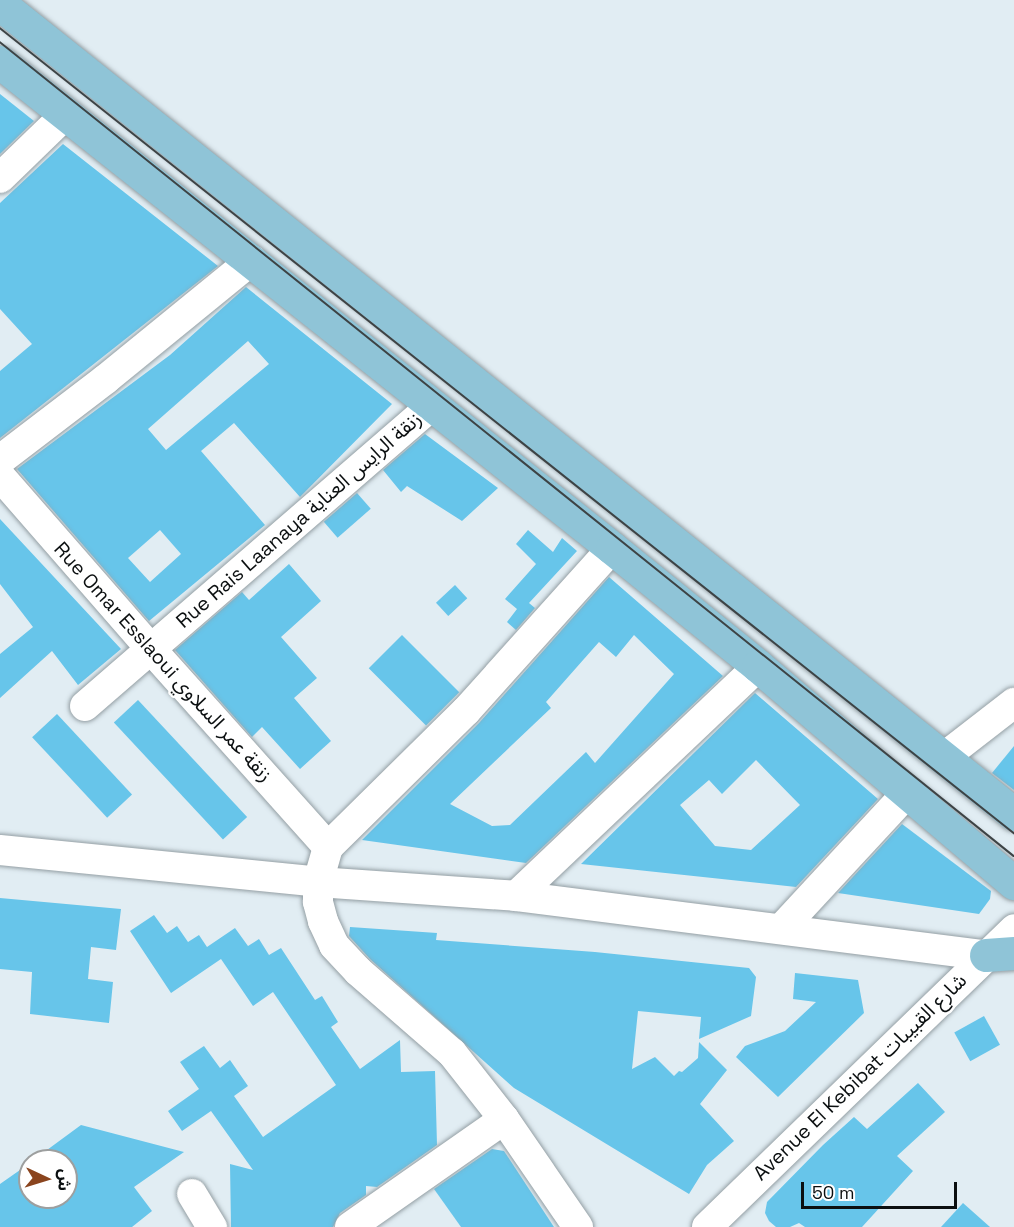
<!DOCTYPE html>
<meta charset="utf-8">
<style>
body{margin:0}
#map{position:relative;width:1014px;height:1227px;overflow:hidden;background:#e1edf3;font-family:"Space Grotesk","Noto Sans Arabic",sans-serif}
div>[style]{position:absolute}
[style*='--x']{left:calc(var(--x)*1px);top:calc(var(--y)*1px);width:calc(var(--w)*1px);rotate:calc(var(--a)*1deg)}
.building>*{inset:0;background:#67c5ea;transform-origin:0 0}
.roads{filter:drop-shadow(0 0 2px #949fa4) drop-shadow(0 0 2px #949fa4)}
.minor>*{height:30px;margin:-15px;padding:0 15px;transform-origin:15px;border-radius:15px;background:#fff}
.major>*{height:33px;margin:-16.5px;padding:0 16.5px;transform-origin:16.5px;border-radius:16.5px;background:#8fc4d7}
.tram>*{height:1.5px;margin:-0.75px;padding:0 0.75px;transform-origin:0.75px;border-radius:0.75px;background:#3d4345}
span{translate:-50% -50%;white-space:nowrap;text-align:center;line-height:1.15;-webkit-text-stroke:5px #fff;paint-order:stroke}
.street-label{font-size:20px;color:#0b0f10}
.north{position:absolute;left:18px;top:1149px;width:60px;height:60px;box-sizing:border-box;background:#fff;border:2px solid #9d9f9f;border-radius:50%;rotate:94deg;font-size:16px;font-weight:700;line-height:24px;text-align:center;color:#0b0f10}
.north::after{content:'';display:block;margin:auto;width:21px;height:27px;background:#8a441e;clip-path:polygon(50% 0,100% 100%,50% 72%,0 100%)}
.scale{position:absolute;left:801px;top:1182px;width:156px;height:27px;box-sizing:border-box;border:3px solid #0b0f10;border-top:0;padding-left:8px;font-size:18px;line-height:21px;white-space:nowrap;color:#0b0f10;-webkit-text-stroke:4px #fff;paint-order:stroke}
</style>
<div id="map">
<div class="building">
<div style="clip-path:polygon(0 94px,34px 121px,0 154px)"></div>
<div style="clip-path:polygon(63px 144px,218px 266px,0 438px,0 371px,32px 344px,0 309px,0 203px)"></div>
<div style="clip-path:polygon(evenodd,246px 287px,392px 404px,300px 497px,234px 423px,201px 451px,265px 525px,149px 621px,17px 469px,170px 355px,246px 287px,248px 341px,269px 364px,166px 450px,148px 429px,248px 341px,246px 287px,160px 530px,181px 554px,150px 582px,128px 558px,160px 530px)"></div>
<div style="clip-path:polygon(425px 434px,498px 488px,462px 521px,407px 486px,401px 492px,383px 470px)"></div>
<div style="left:357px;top:493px;width:21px;height:44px;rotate:49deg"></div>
<div style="clip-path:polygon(0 519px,121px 649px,78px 685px,52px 651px,0 698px,0 654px,33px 627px,0 584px)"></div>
<div style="clip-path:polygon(528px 530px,553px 552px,562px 538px,577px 551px,529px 603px,535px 608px,516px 630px,507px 622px,517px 609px,505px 599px,536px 564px,516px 544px)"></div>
<div style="clip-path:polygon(289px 564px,321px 601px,281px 637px,317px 678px,294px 698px,331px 741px,300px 769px,262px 727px,252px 737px,175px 650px,242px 592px,249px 600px)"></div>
<div style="clip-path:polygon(evenodd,609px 577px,723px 676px,526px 863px,362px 840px,479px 723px,609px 577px,634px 635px,674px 674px,595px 763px,586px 752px,510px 825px,492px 826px,450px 804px,551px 708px,546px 702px,599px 642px,616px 657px,634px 635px)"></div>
<div style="left:455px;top:585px;width:18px;height:26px;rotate:47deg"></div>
<div style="left:402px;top:635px;width:81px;height:47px;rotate:45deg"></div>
<div style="clip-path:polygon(evenodd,755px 693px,878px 799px,796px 887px,581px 864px,755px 693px,756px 760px,800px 805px,751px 850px,715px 846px,680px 805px,709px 780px,722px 794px,756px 760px)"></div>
<div style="left:138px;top:700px;width:160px;height:33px;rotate:47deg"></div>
<div style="left:57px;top:714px;width:110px;height:34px;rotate:47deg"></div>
<div style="clip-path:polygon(1014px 746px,1014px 790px,992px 773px)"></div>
<div style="clip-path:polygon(902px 824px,991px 891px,990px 899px,979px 914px,838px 893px)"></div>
<div style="clip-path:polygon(0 898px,121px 909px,116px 950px,91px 947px,88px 979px,113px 982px,109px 1023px,30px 1014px,32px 972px,0 969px)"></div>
<div style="clip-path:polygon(154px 915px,167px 933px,177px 926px,188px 942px,199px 935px,207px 947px,235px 928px,248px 946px,259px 939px,269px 955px,281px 948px,315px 1000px,322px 996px,338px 1022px,331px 1027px,360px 1069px,400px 1040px,401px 1072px,435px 1071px,437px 1145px,377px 1187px,366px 1186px,366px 1195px,340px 1213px,333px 1227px,231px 1227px,230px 1164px,253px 1170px,211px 1111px,182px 1131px,168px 1111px,199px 1089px,180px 1062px,204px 1046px,220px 1068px,230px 1060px,248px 1086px,234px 1096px,263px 1137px,336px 1085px,273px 992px,253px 1006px,221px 959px,171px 993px,130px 931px)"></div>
<div style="clip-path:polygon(350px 927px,437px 933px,436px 940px,595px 952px,749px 968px,756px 977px,751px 1016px,699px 1039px,701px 1017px,638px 1011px,632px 1069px,655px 1057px,674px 1076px,679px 1071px,682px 1072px,698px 1058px,699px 1042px,727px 1070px,700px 1104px,734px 1141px,707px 1165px,689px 1194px,514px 1088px,370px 959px,349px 936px)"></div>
<div style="clip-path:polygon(795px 973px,858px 980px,864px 1013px,778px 1097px,736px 1057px,745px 1046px,785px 1031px,816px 1002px,793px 999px)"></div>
<div style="left:984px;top:1016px;width:33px;height:34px;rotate:61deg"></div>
<div style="clip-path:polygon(918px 1083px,945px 1112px,897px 1156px,913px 1171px,862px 1227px,805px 1227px,799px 1223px,790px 1227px,776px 1227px,769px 1221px,765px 1213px,767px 1202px,823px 1145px,854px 1117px,867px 1129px)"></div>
<div style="clip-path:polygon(81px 1125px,184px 1152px,134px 1187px,152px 1211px,132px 1227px,0 1227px,0 1184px,30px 1163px,30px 1197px,66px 1197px,66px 1161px,32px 1161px)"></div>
<div style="clip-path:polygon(492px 1149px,504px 1151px,554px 1227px,461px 1227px,434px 1189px)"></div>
<div style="clip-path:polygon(963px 1203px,990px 1227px,941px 1227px)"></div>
</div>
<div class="roads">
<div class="minor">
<div style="--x:0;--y:178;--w:91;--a:-44.1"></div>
<div style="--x:0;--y:460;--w:133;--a:-37.4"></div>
<div style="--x:106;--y:379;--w:188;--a:-39.2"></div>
<div style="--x:0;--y:476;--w:228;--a:48.9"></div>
<div style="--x:150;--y:648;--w:267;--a:48.2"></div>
<div style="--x:85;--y:706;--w:459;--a:-40.9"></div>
<div style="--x:943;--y:758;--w:90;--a:-37.8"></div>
<div style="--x:0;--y:850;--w:320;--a:5.7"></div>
<div style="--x:318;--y:882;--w:198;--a:4"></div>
<div style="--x:516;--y:896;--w:474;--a:7.2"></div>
<div style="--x:516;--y:896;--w:334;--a:-43.5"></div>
<div style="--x:782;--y:928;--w:185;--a:-47.2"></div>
<div style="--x:192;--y:1194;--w:39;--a:59"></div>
<div style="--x:350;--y:1227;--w:188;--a:-35"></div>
<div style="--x:578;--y:1227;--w:131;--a:-124.4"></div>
<div style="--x:504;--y:1119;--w:84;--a:-128.2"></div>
<div style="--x:452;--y:1053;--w:125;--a:-138.9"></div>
<div style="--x:358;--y:971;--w:35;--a:-133"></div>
<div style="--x:334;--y:945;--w:26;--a:-115"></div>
<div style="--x:323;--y:921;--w:20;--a:-105"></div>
<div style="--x:318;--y:902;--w:20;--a:-90"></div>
<div style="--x:318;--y:882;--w:36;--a:-74"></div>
<div style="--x:328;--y:847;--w:194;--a:-44.6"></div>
<div style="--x:466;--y:711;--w:219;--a:-48.1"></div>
<div style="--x:707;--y:1227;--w:428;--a:-44.1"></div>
</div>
<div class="major">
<div style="--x:0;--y:4;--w:1298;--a:38.62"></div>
<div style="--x:0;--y:62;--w:781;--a:38.45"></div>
<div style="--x:612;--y:548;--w:188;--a:38.9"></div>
<div style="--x:758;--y:666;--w:336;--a:40.3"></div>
<div style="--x:986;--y:955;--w:28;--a:-4"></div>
</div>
</div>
<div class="tram">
<div style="--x:0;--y:28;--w:1295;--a:38.45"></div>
<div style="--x:0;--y:42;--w:1300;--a:38.76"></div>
</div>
<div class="street-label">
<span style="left:299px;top:520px;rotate:-41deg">Rue Rais Laanaya زنقة الرايس العناية</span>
<span style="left:163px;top:662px;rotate:48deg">Rue Omar Esslaoui زنقة عمر السلاوي</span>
<span style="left:860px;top:1077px;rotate:-44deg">Avenue El Kebibat شارع القبيبات</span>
</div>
<div class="north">ش</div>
<div class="scale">50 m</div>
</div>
